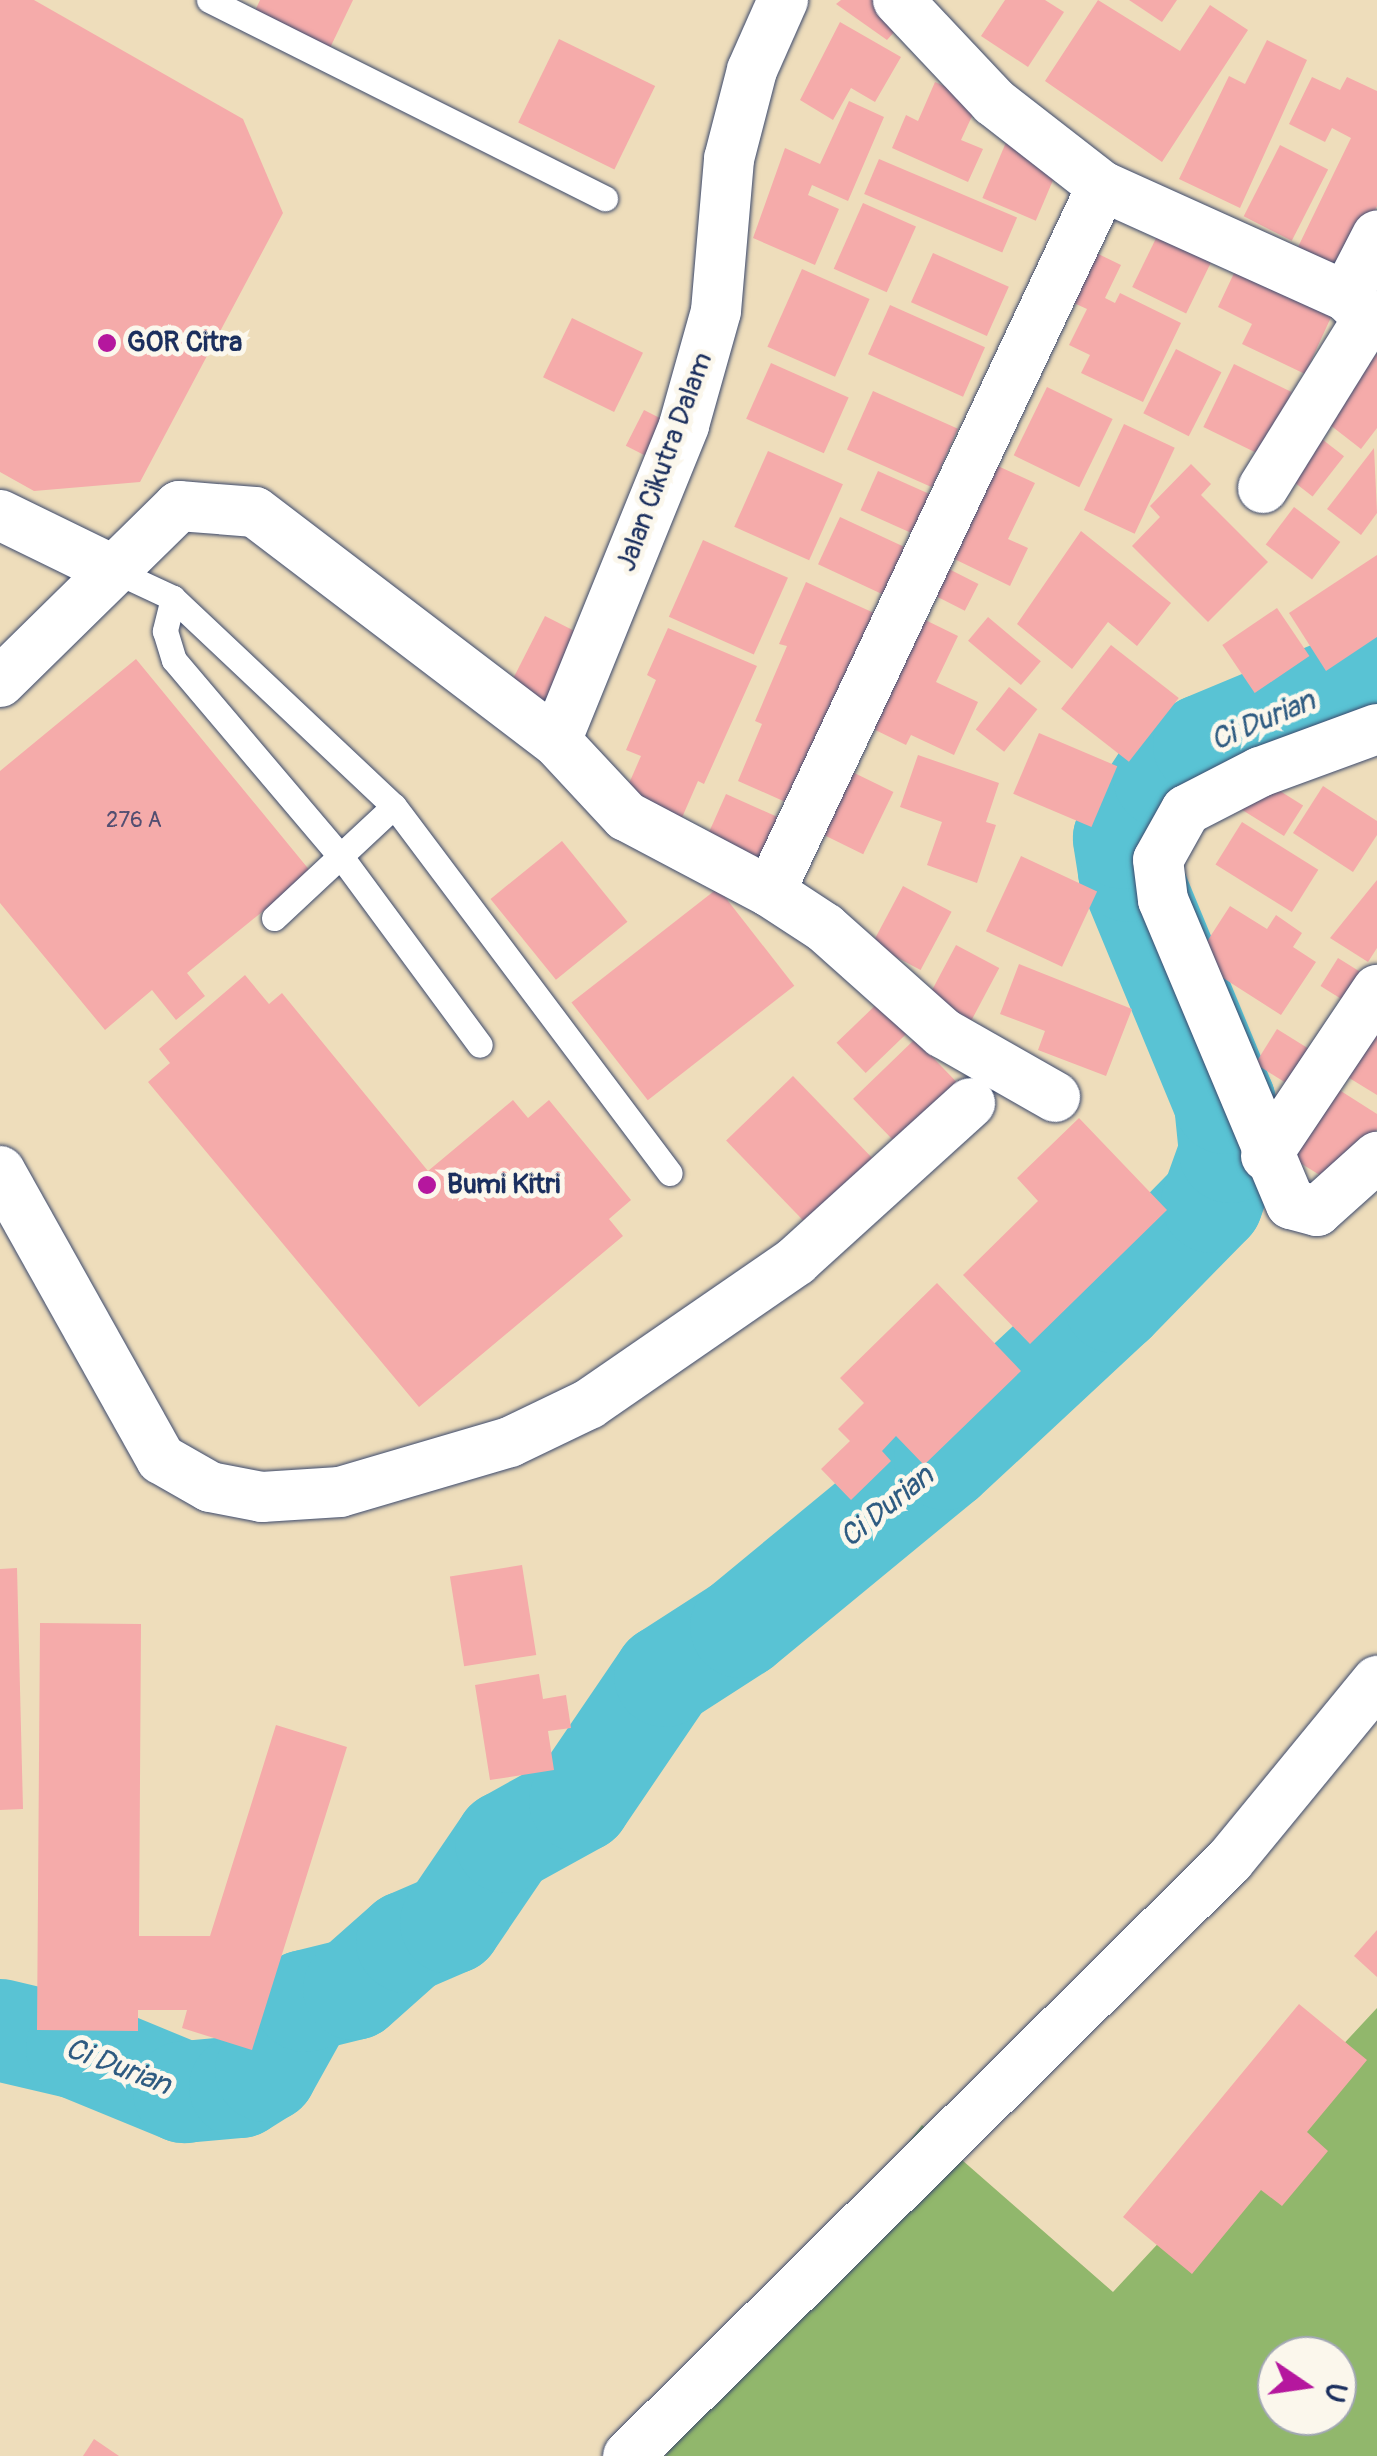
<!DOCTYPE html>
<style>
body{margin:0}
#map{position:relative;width:1377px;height:2456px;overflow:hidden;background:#edb;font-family:Pangolin,sans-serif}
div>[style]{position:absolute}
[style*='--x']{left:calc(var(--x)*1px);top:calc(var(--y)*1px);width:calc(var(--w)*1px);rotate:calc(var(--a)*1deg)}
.forest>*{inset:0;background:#91b76c}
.river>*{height:102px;margin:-51px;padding:0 51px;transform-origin:51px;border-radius:51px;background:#59c3d4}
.building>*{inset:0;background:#f5abaa;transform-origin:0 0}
.roads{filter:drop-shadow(0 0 2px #3b496c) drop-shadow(0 0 2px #3b496c)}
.service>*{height:25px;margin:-12.5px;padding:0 12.5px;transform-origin:12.5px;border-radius:12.5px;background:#fff}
.minor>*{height:50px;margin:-25px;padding:0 25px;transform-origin:25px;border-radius:25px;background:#fff}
.dots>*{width:28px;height:28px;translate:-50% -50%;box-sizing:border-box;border:5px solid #fbf7ec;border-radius:50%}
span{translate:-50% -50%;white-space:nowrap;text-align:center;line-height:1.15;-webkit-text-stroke:10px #fbf7ec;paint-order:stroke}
.number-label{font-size:22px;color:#524e71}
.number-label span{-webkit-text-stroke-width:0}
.poi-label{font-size:28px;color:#1b2f5e;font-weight:700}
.left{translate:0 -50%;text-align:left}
.street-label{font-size:28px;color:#1b2f5e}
.water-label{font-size:30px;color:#2e5b81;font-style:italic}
.north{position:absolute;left:1257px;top:2336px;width:100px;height:100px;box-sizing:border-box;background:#fbf7ec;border:2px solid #a1a7b3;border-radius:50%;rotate:103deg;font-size:28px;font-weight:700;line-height:40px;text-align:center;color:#1b2f5e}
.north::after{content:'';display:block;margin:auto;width:35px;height:45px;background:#b5179e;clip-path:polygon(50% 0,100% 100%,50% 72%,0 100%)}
</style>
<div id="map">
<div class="forest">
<div style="clip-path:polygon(evenodd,1377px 2008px,1377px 2456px,665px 2456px,922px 2125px,1113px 2292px,1377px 2008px,1277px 2356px,1337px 2356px,1337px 2416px,1277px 2416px,1277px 2356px)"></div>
</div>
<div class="river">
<div style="--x:0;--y:2030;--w:79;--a:13.2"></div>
<div style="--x:77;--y:2048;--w:116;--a:22.4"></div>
<div style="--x:184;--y:2092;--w:56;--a:-5.1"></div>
<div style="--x:240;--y:2087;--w:31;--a:-32"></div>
<div style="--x:266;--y:2071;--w:80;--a:-60.9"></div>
<div style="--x:305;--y:2001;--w:50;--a:-13.8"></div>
<div style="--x:354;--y:1989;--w:71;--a:-41.6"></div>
<div style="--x:407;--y:1942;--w:48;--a:-23.4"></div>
<div style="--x:451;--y:1923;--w:98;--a:-55.8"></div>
<div style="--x:506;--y:1842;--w:85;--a:-29"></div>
<div style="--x:580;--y:1801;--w:151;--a:-55.8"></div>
<div style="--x:665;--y:1676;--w:90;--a:-32.8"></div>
<div style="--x:741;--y:1627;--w:264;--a:-39.5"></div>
<div style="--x:945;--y:1459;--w:231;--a:-42.9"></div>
<div style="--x:1114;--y:1302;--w:140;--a:-45.6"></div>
<div style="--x:1212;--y:1202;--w:53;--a:-70.2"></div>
<div style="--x:1230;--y:1152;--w:49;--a:-95.8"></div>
<div style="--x:1225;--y:1103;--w:251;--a:-112.5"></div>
<div style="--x:1129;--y:871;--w:33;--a:-99"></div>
<div style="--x:1124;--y:838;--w:73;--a:-56.7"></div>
<div style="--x:1164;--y:777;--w:51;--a:-38.7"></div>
<div style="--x:1204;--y:745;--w:187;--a:-22.6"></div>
</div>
<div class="building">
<div style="clip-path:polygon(0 0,34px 0,243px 119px,283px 213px,140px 482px,34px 491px,0 472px)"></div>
<div style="clip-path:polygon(260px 0,353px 0,329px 50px,254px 13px)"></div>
<div style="clip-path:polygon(841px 0,875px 0,904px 21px,887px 40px,836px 4px)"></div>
<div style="clip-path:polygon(1005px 0,1045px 0,1064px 12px,1028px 67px,981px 36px)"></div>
<div style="clip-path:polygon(1098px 0,1180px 51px,1210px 5px,1248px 30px,1162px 162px,1045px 81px)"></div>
<div style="clip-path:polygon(1129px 0,1177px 0,1162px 22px)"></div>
<div style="clip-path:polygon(840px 22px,901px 57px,875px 102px,851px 88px,833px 120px,800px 100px)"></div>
<div style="left:559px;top:39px;width:107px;height:93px;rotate:26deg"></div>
<div style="clip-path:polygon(1267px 40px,1307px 60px,1240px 208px,1179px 179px,1229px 76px,1245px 84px)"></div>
<div style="clip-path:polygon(1312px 77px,1340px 90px,1347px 77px,1377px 91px,1377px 206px,1346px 270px,1298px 247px,1351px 138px,1332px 128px,1325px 142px,1289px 124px)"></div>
<div style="clip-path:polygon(935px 82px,979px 101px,961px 140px,983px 149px,968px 182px,892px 148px,906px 115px,918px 121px)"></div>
<div style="clip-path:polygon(849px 101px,884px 117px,848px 201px,812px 185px,808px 195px,839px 209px,815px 265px,753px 238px,785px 148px,820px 164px)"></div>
<div style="left:1007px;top:140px;width:58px;height:63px;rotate:23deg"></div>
<div style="left:1280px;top:145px;width:54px;height:80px;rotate:27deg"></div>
<div style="left:879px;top:159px;width:150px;height:38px;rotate:23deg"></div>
<div style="left:863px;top:203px;width:58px;height:72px;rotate:24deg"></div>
<div style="left:1162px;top:226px;width:60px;height:68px;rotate:26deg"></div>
<div style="clip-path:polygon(1088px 249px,1121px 265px,1105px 298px,1115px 303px,1120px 293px,1181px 323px,1143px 402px,1081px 373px,1090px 355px,1069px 345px,1087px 309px,1065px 299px)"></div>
<div style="left:933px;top:253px;width:83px;height:54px;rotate:24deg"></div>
<div style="left:802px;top:269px;width:74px;height:85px;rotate:24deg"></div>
<div style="clip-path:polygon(1236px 269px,1332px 315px,1305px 374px,1242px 344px,1252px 324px,1218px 307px)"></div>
<div style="left:890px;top:305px;width:104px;height:54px;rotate:24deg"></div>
<div style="left:572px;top:318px;width:79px;height:66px;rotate:26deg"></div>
<div style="left:1176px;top:349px;width:51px;height:72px;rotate:27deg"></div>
<div style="clip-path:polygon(1377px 353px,1377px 428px,1361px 449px,1325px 421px)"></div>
<div style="left:771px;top:363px;width:85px;height:61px;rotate:24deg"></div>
<div style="left:1234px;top:364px;width:64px;height:70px;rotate:26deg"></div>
<div style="left:1047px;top:387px;width:73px;height:76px;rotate:26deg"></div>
<div style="left:873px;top:391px;width:93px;height:64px;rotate:24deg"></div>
<div style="left:644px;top:410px;width:31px;height:40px;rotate:27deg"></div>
<div style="left:1124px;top:424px;width:56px;height:95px;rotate:25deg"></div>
<div style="left:1318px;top:436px;width:33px;height:51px;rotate:38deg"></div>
<div style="clip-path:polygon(1374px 448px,1377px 513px,1361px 535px,1327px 509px)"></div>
<div style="left:768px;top:451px;width:82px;height:83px;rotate:24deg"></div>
<div style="clip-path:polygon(987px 461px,1035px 483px,1008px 539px,1028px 548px,1010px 586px,942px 553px)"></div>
<div style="clip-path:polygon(1191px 464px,1211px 484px,1201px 495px,1268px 562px,1208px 622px,1132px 546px,1160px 517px,1150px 506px)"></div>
<div style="left:878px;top:471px;width:60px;height:43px;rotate:24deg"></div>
<div style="left:1294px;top:507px;width:58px;height:47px;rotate:37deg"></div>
<div style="left:840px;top:517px;width:77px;height:52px;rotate:25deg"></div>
<div style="clip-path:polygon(1081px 531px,1171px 603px,1137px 646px,1108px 622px,1072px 669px,1017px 624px)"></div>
<div style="left:703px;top:540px;width:93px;height:84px;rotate:24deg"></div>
<div style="clip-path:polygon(1377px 555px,1377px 637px,1326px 671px,1289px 613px)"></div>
<div style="left:941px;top:565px;width:42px;height:30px;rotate:27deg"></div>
<div style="clip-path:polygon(806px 582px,874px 613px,790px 804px,738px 781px,762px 724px,755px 721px,787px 646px,779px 644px)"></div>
<div style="left:1277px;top:608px;width:58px;height:66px;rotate:56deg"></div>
<div style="clip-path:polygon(909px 612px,958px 636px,936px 682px,978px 702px,954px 755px,911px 735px,906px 745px,857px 721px)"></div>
<div style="left:545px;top:616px;width:48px;height:76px;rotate:27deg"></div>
<div style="left:988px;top:617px;width:69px;height:31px;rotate:40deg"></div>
<div style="clip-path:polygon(668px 628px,757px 666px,704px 784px,698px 781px,677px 829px,620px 804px,641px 756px,626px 750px,656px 680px,647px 675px)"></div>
<div style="left:1111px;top:645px;width:86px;height:81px;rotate:38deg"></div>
<div style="clip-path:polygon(136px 659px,311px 872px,187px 973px,205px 996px,176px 1020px,152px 990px,105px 1030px,0 903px,0 771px)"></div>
<div style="left:1009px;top:687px;width:36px;height:54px;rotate:38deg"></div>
<div style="left:1039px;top:733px;width:85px;height:66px;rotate:23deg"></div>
<div style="clip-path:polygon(918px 755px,999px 783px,986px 822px,996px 825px,977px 883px,927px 865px,942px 822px,900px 807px)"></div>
<div style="left:844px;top:768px;width:55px;height:69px;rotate:26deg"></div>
<div style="left:1259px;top:778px;width:52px;height:36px;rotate:32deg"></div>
<div style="clip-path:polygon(1323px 786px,1377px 821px,1377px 835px,1353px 872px,1293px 833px)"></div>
<div style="left:726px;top:794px;width:60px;height:47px;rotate:24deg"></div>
<div style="left:1242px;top:822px;width:90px;height:50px;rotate:32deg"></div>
<div style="left:562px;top:841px;width:104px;height:92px;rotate:51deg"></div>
<div style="left:1021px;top:856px;width:84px;height:83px;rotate:25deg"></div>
<div style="clip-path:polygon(1377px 880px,1377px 948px,1368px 962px,1330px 938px)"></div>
<div style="left:903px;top:886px;width:55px;height:66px;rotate:28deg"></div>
<div style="left:718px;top:888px;width:124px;height:186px;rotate:52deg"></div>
<div style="clip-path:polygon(1230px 906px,1267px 929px,1276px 915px,1302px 933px,1293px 947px,1316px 962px,1281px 1015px,1195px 960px)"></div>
<div style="left:956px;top:945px;width:49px;height:63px;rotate:28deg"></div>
<div style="left:1338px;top:958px;width:26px;height:33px;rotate:32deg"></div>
<div style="clip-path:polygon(1019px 964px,1132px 1009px,1106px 1076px,1038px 1050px,1045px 1031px,1000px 1014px)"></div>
<div style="clip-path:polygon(245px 975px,269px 1004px,282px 993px,428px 1171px,513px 1100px,528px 1118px,549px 1100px,631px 1200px,609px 1219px,623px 1236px,419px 1407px,148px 1082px,170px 1063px,159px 1049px)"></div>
<div style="left:884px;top:997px;width:42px;height:66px;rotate:46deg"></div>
<div style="clip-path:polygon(1377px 1027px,1377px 1095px,1346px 1076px)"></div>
<div style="left:1277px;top:1029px;width:45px;height:41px;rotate:32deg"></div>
<div style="left:915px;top:1039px;width:65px;height:86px;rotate:46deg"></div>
<div style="left:793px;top:1076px;width:129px;height:93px;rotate:46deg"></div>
<div style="clip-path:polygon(1333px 1086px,1377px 1114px,1377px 1129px,1339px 1187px,1289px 1156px)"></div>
<div style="clip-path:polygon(1079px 1118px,1167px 1210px,1030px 1344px,963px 1275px,1038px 1201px,1017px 1178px)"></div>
<div style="clip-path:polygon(937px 1283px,1021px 1371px,924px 1465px,896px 1436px,882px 1451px,891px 1461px,851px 1500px,821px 1469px,850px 1441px,838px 1429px,864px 1403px,840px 1378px)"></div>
<div style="left:522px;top:1565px;width:91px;height:73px;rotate:81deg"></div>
<div style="clip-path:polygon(17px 1568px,23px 1809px,0 1810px,0 1569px)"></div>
<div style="clip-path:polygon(40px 1623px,141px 1624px,139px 1936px,210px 1936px,276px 1725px,347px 1747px,252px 2050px,182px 2028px,187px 2010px,138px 2010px,138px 2031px,37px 2030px)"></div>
<div style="clip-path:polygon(539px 1674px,543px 1699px,566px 1695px,571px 1728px,548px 1731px,554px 1770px,490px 1780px,475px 1685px)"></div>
<div style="clip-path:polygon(1377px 1930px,1377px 1977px,1354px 1956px)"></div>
<div style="clip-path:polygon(1299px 2004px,1367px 2060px,1307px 2132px,1328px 2151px,1282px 2206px,1261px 2190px,1192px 2274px,1123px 2217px)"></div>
<div style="clip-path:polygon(94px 2439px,119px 2456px,83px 2456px)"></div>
</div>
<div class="roads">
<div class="service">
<div style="--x:209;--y:0;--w:443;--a:26.6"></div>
<div style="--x:113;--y:570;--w:66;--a:25"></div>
<div style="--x:173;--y:598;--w:303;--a:43.3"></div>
<div style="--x:394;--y:806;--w:459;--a:53.1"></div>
<div style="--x:173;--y:598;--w:34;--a:104"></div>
<div style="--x:165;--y:631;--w:30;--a:73"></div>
<div style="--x:174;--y:660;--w:260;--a:49.7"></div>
<div style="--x:342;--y:858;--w:232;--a:53.6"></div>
<div style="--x:274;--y:918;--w:164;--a:-43"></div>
</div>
<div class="minor">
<div style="--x:898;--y:0;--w:140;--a:46.7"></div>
<div style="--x:994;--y:102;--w:137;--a:37.9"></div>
<div style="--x:1102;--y:186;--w:268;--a:24.3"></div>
<div style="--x:1346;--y:296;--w:43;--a:44.1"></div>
<div style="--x:1346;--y:296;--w:68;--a:-62.7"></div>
<div style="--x:1263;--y:488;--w:198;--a:-58.2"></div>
<div style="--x:0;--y:515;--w:126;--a:26"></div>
<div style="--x:0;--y:682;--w:251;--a:-44.5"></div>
<div style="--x:179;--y:506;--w:76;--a:4.5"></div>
<div style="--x:255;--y:512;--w:378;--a:37.3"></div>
<div style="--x:556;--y:741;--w:103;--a:47"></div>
<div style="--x:626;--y:816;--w:163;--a:27.8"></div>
<div style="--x:770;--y:892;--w:66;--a:33.2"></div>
<div style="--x:825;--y:928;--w:158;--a:41.7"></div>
<div style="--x:943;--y:1033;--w:129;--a:29.7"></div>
<div style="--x:1377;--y:729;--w:125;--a:159.8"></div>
<div style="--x:1260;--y:772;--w:83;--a:152.8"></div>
<div style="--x:1186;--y:810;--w:57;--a:119.2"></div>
<div style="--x:1158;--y:860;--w:40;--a:82.9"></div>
<div style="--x:1163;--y:900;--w:330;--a:67.2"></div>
<div style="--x:1291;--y:1204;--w:27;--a:15"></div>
<div style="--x:1317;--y:1211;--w:81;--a:-42"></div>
<div style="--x:556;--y:741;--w:341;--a:-67.9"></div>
<div style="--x:684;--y:425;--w:118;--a:-74.3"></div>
<div style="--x:716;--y:311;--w:153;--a:-85.1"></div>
<div style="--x:729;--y:159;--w:92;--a:-75.5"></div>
<div style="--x:752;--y:70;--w:77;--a:-66.1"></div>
<div style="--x:770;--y:892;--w:780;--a:-64.81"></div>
<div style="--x:1266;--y:1156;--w:200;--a:-56.2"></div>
<div style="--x:0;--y:1171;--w:330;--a:60.8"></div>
<div style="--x:161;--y:1459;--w:56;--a:29.7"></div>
<div style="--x:210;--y:1487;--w:53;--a:10.9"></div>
<div style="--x:262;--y:1497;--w:78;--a:-3.7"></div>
<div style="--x:340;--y:1492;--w:177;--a:-16.4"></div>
<div style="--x:510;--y:1442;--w:88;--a:-25.7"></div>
<div style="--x:589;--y:1404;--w:252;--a:-34.6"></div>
<div style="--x:796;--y:1261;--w:235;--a:-42.2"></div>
<div style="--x:628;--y:2456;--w:847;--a:-44.71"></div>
<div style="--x:1230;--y:1860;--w:232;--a:-50.6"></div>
</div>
</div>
<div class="dots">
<div style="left:107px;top:343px;background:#b5179e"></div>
<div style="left:427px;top:1185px;background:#b5179e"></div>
</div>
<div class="number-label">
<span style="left:134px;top:821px">276 A</span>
</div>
<div class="poi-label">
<span class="left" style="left:127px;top:343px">GOR Citra</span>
<span class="left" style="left:447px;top:1185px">Bumi Kitri</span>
</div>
<div class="street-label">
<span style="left:665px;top:462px;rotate:-70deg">Jalan Cikutra Dalam</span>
</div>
<div class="water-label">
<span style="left:1263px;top:721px;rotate:-23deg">Ci Durian</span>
<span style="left:887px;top:1507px;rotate:-39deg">Ci Durian</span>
<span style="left:118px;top:2067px;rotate:21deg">Ci Durian</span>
</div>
<div class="north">U</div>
</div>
